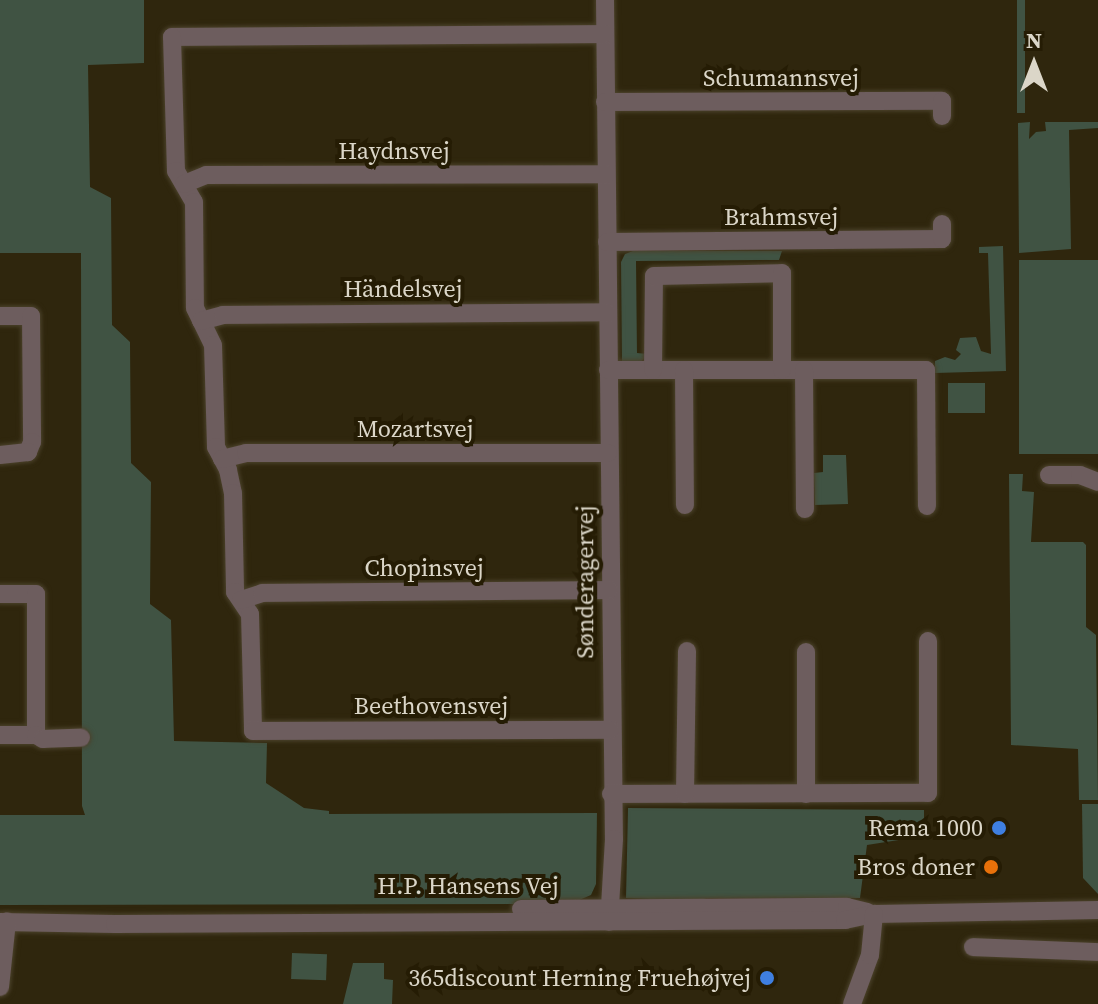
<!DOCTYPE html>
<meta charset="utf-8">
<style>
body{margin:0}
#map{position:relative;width:1098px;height:1004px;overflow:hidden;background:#2f260d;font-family:"Source Serif 4",serif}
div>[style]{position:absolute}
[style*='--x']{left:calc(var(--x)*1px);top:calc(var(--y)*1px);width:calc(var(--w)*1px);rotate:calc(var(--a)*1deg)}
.green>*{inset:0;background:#405343;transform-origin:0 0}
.roads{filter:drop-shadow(0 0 2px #4b422b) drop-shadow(0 0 2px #4b422b)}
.minor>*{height:18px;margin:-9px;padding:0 9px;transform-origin:9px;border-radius:9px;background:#6d5d5e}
.dots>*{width:22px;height:22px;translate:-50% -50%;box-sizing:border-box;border:4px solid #251c04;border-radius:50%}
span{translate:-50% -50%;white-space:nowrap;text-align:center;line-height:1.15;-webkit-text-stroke:8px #251c04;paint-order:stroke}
.street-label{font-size:24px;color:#dbd6c8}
.poi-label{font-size:24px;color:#dbd6c8}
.right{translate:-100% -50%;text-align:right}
.north{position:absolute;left:994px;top:24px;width:80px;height:80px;-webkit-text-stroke:6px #251c04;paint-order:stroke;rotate:0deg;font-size:22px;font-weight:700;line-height:32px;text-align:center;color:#dbd6c8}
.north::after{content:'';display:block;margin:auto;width:28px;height:36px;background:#dbd6c8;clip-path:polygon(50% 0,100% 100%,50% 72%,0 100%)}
</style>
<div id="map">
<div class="green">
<div style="clip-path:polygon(0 0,144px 0,144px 63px,88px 65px,90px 187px,111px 198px,112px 325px,130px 342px,131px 463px,151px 482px,150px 604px,171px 620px,174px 741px,267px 743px,266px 783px,304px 808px,329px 811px,329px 814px,597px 813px,596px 884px,591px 895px,570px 904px,0 905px,0 815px,85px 815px,82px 806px,81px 253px,0 253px)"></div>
<div style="left:1017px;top:0;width:8px;height:113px"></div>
<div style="clip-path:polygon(1030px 122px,1029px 139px,1036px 132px,1046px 131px,1045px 122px,1098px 122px,1098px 128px,1069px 130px,1071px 249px,1019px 253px,1018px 123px)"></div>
<div style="clip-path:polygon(1003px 246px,1006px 371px,935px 373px,935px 361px,945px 357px,955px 360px,961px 354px,956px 350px,960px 338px,976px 337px,981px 351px,991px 354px,988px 253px,979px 253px,979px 247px)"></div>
<div style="clip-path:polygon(633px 251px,782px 251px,779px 260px,636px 261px,637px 353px,648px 354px,639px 364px,622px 364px,621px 262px,625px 254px)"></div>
<div style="left:1019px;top:260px;width:79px;height:194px"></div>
<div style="left:948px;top:383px;width:37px;height:30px"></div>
<div style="clip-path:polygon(823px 455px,846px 455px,848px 504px,815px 505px,814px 473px,823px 472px)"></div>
<div style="clip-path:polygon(1009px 474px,1023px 474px,1022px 491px,1034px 492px,1031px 542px,1083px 542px,1086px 545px,1086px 627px,1096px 635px,1098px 800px,1079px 800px,1078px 749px,1011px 745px)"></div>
<div style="clip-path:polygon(1082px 804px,1098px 804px,1098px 894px,1083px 878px)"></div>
<div style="clip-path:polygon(628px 808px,924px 810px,924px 836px,867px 845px,860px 898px,706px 898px,701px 901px,626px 898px)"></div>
<div style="left:292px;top:953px;width:35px;height:26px;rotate:2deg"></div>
<div style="clip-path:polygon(353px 963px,384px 963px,384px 979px,393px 980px,392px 1004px,343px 1004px)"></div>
</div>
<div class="roads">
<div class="minor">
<div style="--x:605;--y:0;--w:839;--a:89.39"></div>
<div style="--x:614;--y:839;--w:83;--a:93.4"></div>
<div style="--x:605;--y:34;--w:433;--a:179.6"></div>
<div style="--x:172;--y:37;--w:134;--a:88.3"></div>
<div style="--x:176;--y:171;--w:36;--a:60"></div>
<div style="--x:194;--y:202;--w:106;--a:89.5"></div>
<div style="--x:195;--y:308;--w:41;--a:64.1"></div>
<div style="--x:213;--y:345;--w:102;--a:88.3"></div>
<div style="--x:216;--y:447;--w:26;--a:62"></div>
<div style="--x:228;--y:470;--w:24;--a:78"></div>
<div style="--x:233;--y:493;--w:99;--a:88.8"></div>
<div style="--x:235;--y:592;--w:27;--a:56"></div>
<div style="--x:250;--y:614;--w:117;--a:88.5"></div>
<div style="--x:253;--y:731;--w:357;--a:-0.2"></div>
<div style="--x:605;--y:102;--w:337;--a:-0.2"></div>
<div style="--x:942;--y:101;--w:15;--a:90"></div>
<div style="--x:184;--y:184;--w:24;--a:-22"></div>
<div style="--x:206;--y:175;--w:400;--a:-0.1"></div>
<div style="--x:607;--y:242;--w:335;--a:-0.5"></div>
<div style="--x:942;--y:239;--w:15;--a:-90"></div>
<div style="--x:0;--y:316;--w:31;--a:0"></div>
<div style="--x:31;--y:316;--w:126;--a:89.5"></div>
<div style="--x:32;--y:442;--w:11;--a:112"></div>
<div style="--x:28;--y:452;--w:28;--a:174"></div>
<div style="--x:201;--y:321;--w:23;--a:-15"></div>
<div style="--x:223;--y:315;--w:384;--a:-0.4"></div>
<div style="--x:608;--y:370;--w:318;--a:0"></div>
<div style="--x:926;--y:370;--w:136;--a:89.6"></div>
<div style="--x:653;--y:370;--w:94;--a:-89.4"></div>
<div style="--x:654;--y:276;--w:128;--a:-1.3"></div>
<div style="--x:782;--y:273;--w:97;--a:90"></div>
<div style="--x:684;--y:370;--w:135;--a:89.6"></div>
<div style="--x:804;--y:370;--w:139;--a:89.6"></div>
<div style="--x:222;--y:459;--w:25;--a:-14"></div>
<div style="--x:246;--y:453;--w:362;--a:0"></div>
<div style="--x:1049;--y:475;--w:31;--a:0"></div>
<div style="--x:1080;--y:475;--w:19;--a:21"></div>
<div style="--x:0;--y:594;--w:36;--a:0"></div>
<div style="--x:36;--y:594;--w:141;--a:90"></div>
<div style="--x:36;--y:735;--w:36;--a:180"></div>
<div style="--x:241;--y:600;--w:22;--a:-18"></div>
<div style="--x:262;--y:593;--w:347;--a:-0.5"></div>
<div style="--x:806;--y:652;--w:142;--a:90"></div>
<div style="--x:36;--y:735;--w:8;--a:30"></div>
<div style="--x:43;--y:739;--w:38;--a:-2"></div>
<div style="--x:611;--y:794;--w:317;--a:-0.2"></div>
<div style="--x:928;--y:793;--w:152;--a:-90"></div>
<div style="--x:685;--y:794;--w:143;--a:-89.2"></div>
<div style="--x:521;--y:909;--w:326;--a:-0.4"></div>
<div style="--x:847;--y:907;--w:21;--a:14"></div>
<div style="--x:0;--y:922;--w:115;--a:1"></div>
<div style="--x:115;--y:924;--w:730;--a:-0.31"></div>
<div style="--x:845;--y:920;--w:30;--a:-12"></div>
<div style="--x:874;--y:914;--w:224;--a:-1"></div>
<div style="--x:973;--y:947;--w:125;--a:2.3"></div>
<div style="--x:0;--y:987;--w:66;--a:-83.9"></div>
<div style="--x:852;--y:1004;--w:52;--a:-69.8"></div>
<div style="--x:870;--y:955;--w:41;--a:-84.4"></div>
</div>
</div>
<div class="dots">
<div style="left:999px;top:828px;background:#3f7fe0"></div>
<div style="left:991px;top:867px;background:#e8710a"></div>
<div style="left:767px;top:978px;background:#3f7fe0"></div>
</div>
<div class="street-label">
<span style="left:781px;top:78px">Schumannsvej</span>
<span style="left:394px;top:151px">Haydnsvej</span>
<span style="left:781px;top:217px">Brahmsvej</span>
<span style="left:403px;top:289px">Händelsvej</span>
<span style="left:415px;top:429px">Mozartsvej</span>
<span style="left:424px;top:568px">Chopinsvej</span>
<span style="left:585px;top:582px;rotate:-90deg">Sønderagervej</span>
<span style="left:431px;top:706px">Beethovensvej</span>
<span style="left:468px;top:886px">H.P. Hansens Vej</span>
</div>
<div class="poi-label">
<span class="right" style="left:983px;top:828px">Rema 1000</span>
<span class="right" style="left:975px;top:867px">Bros doner</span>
<span class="right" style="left:751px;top:978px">365discount Herning Fruehøjvej</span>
</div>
<div class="north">N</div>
</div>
